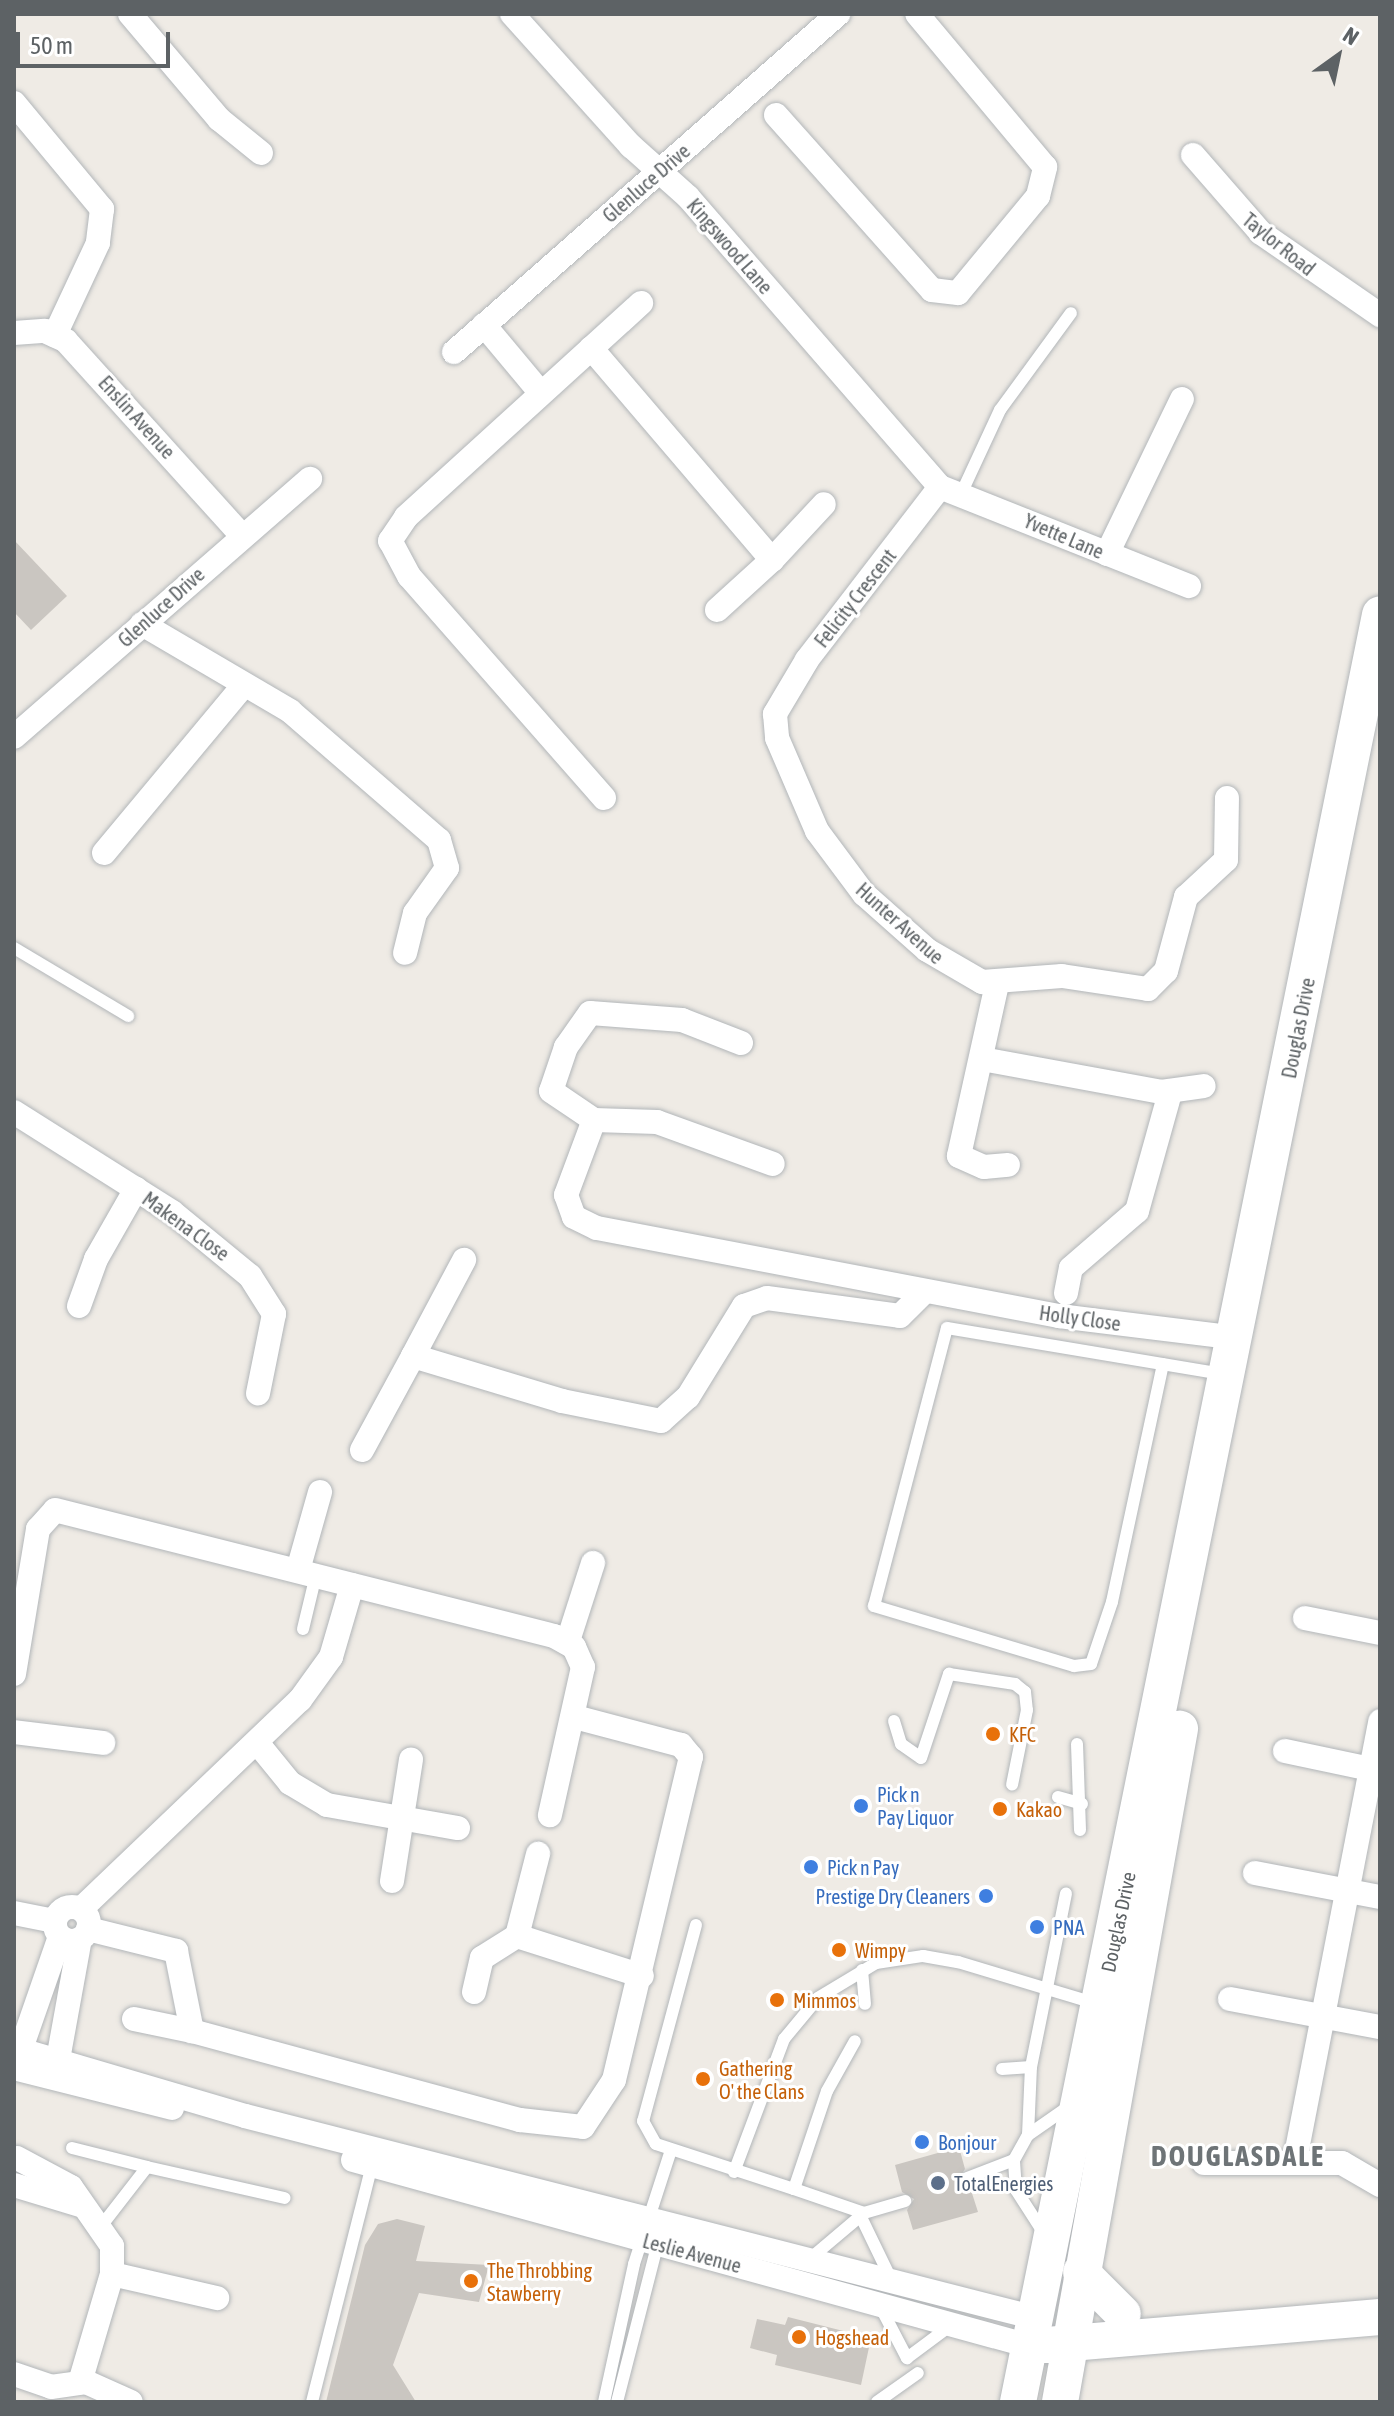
<!DOCTYPE html>
<style>
body{margin:0}
#map{position:relative;width:1394px;height:2416px;overflow:hidden;background:#efebe5;font-family:"Asap Condensed",sans-serif}
div>[style]{position:absolute}
[style*='--x']{left:calc(var(--x)*1px);top:calc(var(--y)*1px);width:calc(var(--w)*1px);rotate:calc(var(--a)*1deg)}
.building>*{inset:0;background:#cac6c1}
.roads{filter:drop-shadow(0 0 2px #b2b6b9) drop-shadow(0 0 2px #b2b6b9)}
.lane>*{height:12px;margin:-6px;padding:0 6px;transform-origin:6px;border-radius:6px;background:#fff}
.street>*{height:24px;margin:-12px;padding:0 12px;transform-origin:12px;border-radius:12px;background:#fff}
.street>.ring{margin:-12px;padding:0;box-sizing:content-box;background:none;border:24px solid #fff;border-radius:50%}
.secondary>*{height:36px;margin:-18px;padding:0 18px;transform-origin:18px;border-radius:18px;background:#fff}
.dots>*{width:22px;height:22px;translate:-50% -50%;box-sizing:border-box;border:4px solid #fff;border-radius:50%}
span{translate:-50% -50%;white-space:nowrap;text-align:center;line-height:1.15;-webkit-text-stroke:6px #fff;paint-order:stroke}
.street-label{font-size:20px;color:#5d6265}
.food-label{font-size:20px;color:#c56008}
.left{translate:0 -50%;text-align:left}
.shop-label{font-size:20px;color:#366cbe}
.right{translate:-100% -50%;text-align:right}
.service-label{font-size:20px;color:#4e5e75}
.district-label{font-size:28px;color:#6e7477;font-weight:700;letter-spacing:2px}
.frame{position:absolute;inset:0;border:16px solid #5d6265;pointer-events:none}
.north{position:absolute;left:1298px;top:16px;width:80px;height:80px;-webkit-text-stroke:6px #fff;paint-order:stroke;rotate:33deg;font-size:22px;font-weight:700;line-height:32px;text-align:center;color:#5d6265}
.north::after{content:'';display:block;margin:auto;width:28px;height:36px;background:#5d6265;clip-path:polygon(50% 0,100% 100%,50% 72%,0 100%)}
.scale{position:absolute;left:16px;top:32px;width:154px;height:36px;box-sizing:border-box;border:4px solid #5d6265;border-top:0;padding-left:10px;font-size:24px;line-height:28px;white-space:nowrap;color:#5d6265;-webkit-text-stroke:6px #fff;paint-order:stroke}
</style>
<div id="map">
<div class="building">
<div style="clip-path:polygon(14px 540px,67px 596px,31px 630px,14px 612px)"></div>
<div style="clip-path:polygon(959px 2147px,965px 2169px,958px 2180px,970px 2187px,978px 2212px,913px 2230px,907px 2210px,914px 2199px,902px 2192px,895px 2165px)"></div>
<div style="clip-path:polygon(397px 2219px,425px 2226px,416px 2261px,489px 2265px,479px 2302px,419px 2293px,393px 2365px,416px 2402px,326px 2402px,365px 2245px,378px 2224px)"></div>
<div style="clip-path:polygon(788px 2317px,871px 2338px,861px 2385px,775px 2365px,777px 2355px,750px 2348px,757px 2319px,785px 2325px)"></div>
</div>
<div class="roads">
<div class="lane">
<div style="--x:961;--y:494;--w:93;--a:-65.1"></div>
<div style="--x:1000;--y:410;--w:120;--a:-53.8"></div>
<div style="--x:14;--y:948;--w:133;--a:30.8"></div>
<div style="--x:1163;--y:1364;--w:243;--a:102.1"></div>
<div style="--x:1112;--y:1602;--w:65;--a:108.7"></div>
<div style="--x:1091;--y:1664;--w:17;--a:173"></div>
<div style="--x:1074;--y:1666;--w:209;--a:-163.3"></div>
<div style="--x:874;--y:1606;--w:287;--a:-75.3"></div>
<div style="--x:947;--y:1328;--w:279;--a:9.5"></div>
<div style="--x:303;--y:1629;--w:56;--a:-76.5"></div>
<div style="--x:894;--y:1721;--w:24;--a:73"></div>
<div style="--x:901;--y:1744;--w:24;--a:35"></div>
<div style="--x:921;--y:1758;--w:89;--a:-71.6"></div>
<div style="--x:949;--y:1674;--w:67;--a:8.6"></div>
<div style="--x:1015;--y:1684;--w:13;--a:39"></div>
<div style="--x:1025;--y:1692;--w:18;--a:84"></div>
<div style="--x:1027;--y:1710;--w:76;--a:101.3"></div>
<div style="--x:1077;--y:1744;--w:86;--a:88"></div>
<div style="--x:1058;--y:1797;--w:25;--a:16"></div>
<div style="--x:696;--y:1925;--w:203;--a:105.1"></div>
<div style="--x:643;--y:2121;--w:26;--a:61"></div>
<div style="--x:656;--y:2144;--w:145;--a:18.1"></div>
<div style="--x:794;--y:2189;--w:103;--a:-71.4"></div>
<div style="--x:827;--y:2091;--w:57;--a:-60.8"></div>
<div style="--x:862;--y:1970;--w:34;--a:85"></div>
<div style="--x:1002;--y:2069;--w:29;--a:-4"></div>
<div style="--x:1031;--y:2067;--w:177;--a:-78.6"></div>
<div style="--x:1028;--y:2135;--w:68;--a:-87.5"></div>
<div style="--x:72;--y:2148;--w:77;--a:14.2"></div>
<div style="--x:734;--y:2172;--w:142;--a:-69.4"></div>
<div style="--x:784;--y:2039;--w:53;--a:-50.3"></div>
<div style="--x:818;--y:1998;--w:68;--a:-31.1"></div>
<div style="--x:876;--y:1963;--w:48;--a:-8.5"></div>
<div style="--x:923;--y:1956;--w:36;--a:10"></div>
<div style="--x:958;--y:1962;--w:142;--a:16.8"></div>
<div style="--x:967;--y:2178;--w:50;--a:-21"></div>
<div style="--x:794;--y:2189;--w:74;--a:18.9"></div>
<div style="--x:861;--y:2217;--w:69;--a:64.2"></div>
<div style="--x:102;--y:2225;--w:73;--a:-52.2"></div>
<div style="--x:147;--y:2167;--w:141;--a:12.7"></div>
<div style="--x:1045;--y:2235;--w:54;--a:-122.8"></div>
<div style="--x:1016;--y:2190;--w:30;--a:-94"></div>
<div style="--x:1014;--y:2160;--w:29;--a:-61"></div>
<div style="--x:1028;--y:2135;--w:52;--a:-34.9"></div>
<div style="--x:812;--y:2257;--w:68;--a:-40.2"></div>
<div style="--x:864;--y:2213;--w:43;--a:-16.3"></div>
<div style="--x:880;--y:2306;--w:59;--a:62.6"></div>
<div style="--x:907;--y:2358;--w:54;--a:-36.7"></div>
<div style="--x:312;--y:2402;--w:244;--a:-75.8"></div>
<div style="--x:604;--y:2402;--w:141;--a:-77.7"></div>
<div style="--x:634;--y:2264;--w:117;--a:-72"></div>
<div style="--x:617;--y:2402;--w:165;--a:-75.6"></div>
<div style="--x:877;--y:2402;--w:50;--a:-35.3"></div>
</div>
<div class="street">
<div style="--x:130;--y:14;--w:138;--a:49.7"></div>
<div style="--x:219;--y:119;--w:54;--a:39"></div>
<div style="--x:512;--y:14;--w:178;--a:48"></div>
<div style="--x:631;--y:146;--w:76;--a:41.8"></div>
<div style="--x:688;--y:197;--w:384;--a:49"></div>
<div style="--x:940;--y:487;--w:268;--a:21.7"></div>
<div style="--x:14;--y:103;--w:138;--a:50.3"></div>
<div style="--x:102;--y:209;--w:34;--a:97"></div>
<div style="--x:98;--y:243;--w:102;--a:115.1"></div>
<div style="--x:776;--y:115;--w:234;--a:48.3"></div>
<div style="--x:932;--y:290;--w:26;--a:7"></div>
<div style="--x:958;--y:293;--w:126;--a:-50.5"></div>
<div style="--x:1038;--y:196;--w:30;--a:-76"></div>
<div style="--x:1045;--y:167;--w:199;--a:-129.9"></div>
<div style="--x:1193;--y:155;--w:103;--a:48.9"></div>
<div style="--x:1261;--y:233;--w:145;--a:34.6"></div>
<div style="--x:484;--y:325;--w:87;--a:50.1"></div>
<div style="--x:14;--y:333;--w:31;--a:-4"></div>
<div style="--x:45;--y:331;--w:23;--a:25"></div>
<div style="--x:66;--y:341;--w:263;--a:47.9"></div>
<div style="--x:591;--y:348;--w:279;--a:49.5"></div>
<div style="--x:772;--y:560;--w:76;--a:-47.1"></div>
<div style="--x:454;--y:352;--w:512;--a:-41.35"></div>
<div style="--x:940;--y:487;--w:218;--a:127.6"></div>
<div style="--x:807;--y:660;--w:63;--a:120.7"></div>
<div style="--x:775;--y:714;--w:24;--a:85"></div>
<div style="--x:777;--y:738;--w:101;--a:66.7"></div>
<div style="--x:817;--y:831;--w:79;--a:53.3"></div>
<div style="--x:864;--y:894;--w:84;--a:41.6"></div>
<div style="--x:927;--y:950;--w:64;--a:30.2"></div>
<div style="--x:982;--y:982;--w:80;--a:-4.3"></div>
<div style="--x:1062;--y:976;--w:87;--a:8.6"></div>
<div style="--x:1148;--y:989;--w:25;--a:-45"></div>
<div style="--x:1166;--y:971;--w:77;--a:-74.9"></div>
<div style="--x:1186;--y:897;--w:54;--a:-42.8"></div>
<div style="--x:1226;--y:860;--w:62;--a:-89.1"></div>
<div style="--x:1107;--y:554;--w:172;--a:-64.2"></div>
<div style="--x:717;--y:610;--w:74;--a:-42.3"></div>
<div style="--x:142;--y:624;--w:172;--a:30.4"></div>
<div style="--x:290;--y:711;--w:197;--a:40.9"></div>
<div style="--x:439;--y:840;--w:29;--a:74"></div>
<div style="--x:447;--y:868;--w:55;--a:125.4"></div>
<div style="--x:415;--y:913;--w:41;--a:104"></div>
<div style="--x:14;--y:737;--w:393;--a:-41.1"></div>
<div style="--x:604;--y:798;--w:295;--a:-131.3"></div>
<div style="--x:409;--y:576;--w:40;--a:-118"></div>
<div style="--x:390;--y:541;--w:29;--a:-56"></div>
<div style="--x:406;--y:517;--w:318;--a:-42.3"></div>
<div style="--x:104;--y:853;--w:217;--a:-50.2"></div>
<div style="--x:997;--y:984;--w:176;--a:102.5"></div>
<div style="--x:959;--y:1156;--w:27;--a:24"></div>
<div style="--x:984;--y:1167;--w:24;--a:-5"></div>
<div style="--x:741;--y:1043;--w:63;--a:-158.7"></div>
<div style="--x:682;--y:1020;--w:92;--a:-175.6"></div>
<div style="--x:590;--y:1013;--w:42;--a:125.2"></div>
<div style="--x:566;--y:1047;--w:46;--a:108.8"></div>
<div style="--x:551;--y:1091;--w:52;--a:34"></div>
<div style="--x:594;--y:1120;--w:63;--a:1.8"></div>
<div style="--x:657;--y:1122;--w:123;--a:19.9"></div>
<div style="--x:982;--y:1059;--w:182;--a:10.4"></div>
<div style="--x:1161;--y:1092;--w:43;--a:-7.9"></div>
<div style="--x:14;--y:1112;--w:187;--a:32.3"></div>
<div style="--x:172;--y:1212;--w:101;--a:39.4"></div>
<div style="--x:250;--y:1276;--w:45;--a:57.7"></div>
<div style="--x:274;--y:1314;--w:81;--a:101.4"></div>
<div style="--x:594;--y:1120;--w:80;--a:110.5"></div>
<div style="--x:566;--y:1195;--w:23;--a:70"></div>
<div style="--x:574;--y:1217;--w:25;--a:26"></div>
<div style="--x:597;--y:1228;--w:470;--a:10.8"></div>
<div style="--x:1059;--y:1316;--w:179;--a:7"></div>
<div style="--x:1066;--y:1293;--w:25;--a:-79"></div>
<div style="--x:1071;--y:1268;--w:87;--a:-40.8"></div>
<div style="--x:1137;--y:1211;--w:123;--a:-74.4"></div>
<div style="--x:79;--y:1306;--w:50;--a:-70.1"></div>
<div style="--x:96;--y:1259;--w:81;--a:-60.3"></div>
<div style="--x:413;--y:1356;--w:109;--a:-62"></div>
<div style="--x:362;--y:1450;--w:107;--a:-61.5"></div>
<div style="--x:413;--y:1356;--w:156;--a:16.8"></div>
<div style="--x:562;--y:1401;--w:101;--a:11.4"></div>
<div style="--x:661;--y:1421;--w:36;--a:-42"></div>
<div style="--x:688;--y:1397;--w:107;--a:-58.4"></div>
<div style="--x:744;--y:1306;--w:24;--a:-19"></div>
<div style="--x:767;--y:1298;--w:134;--a:7.7"></div>
<div style="--x:900;--y:1316;--w:33;--a:-45"></div>
<div style="--x:298;--y:1570;--w:81;--a:-74.2"></div>
<div style="--x:1305;--y:1618;--w:76;--a:11.3"></div>
<div style="--x:568;--y:1641;--w:82;--a:-72.2"></div>
<div style="--x:14;--y:1674;--w:147;--a:-80.6"></div>
<div style="--x:38;--y:1529;--w:25;--a:-48"></div>
<div style="--x:55;--y:1510;--w:515;--a:14.17"></div>
<div style="--x:554;--y:1636;--w:23;--a:29"></div>
<div style="--x:574;--y:1647;--w:22;--a:66"></div>
<div style="--x:583;--y:1667;--w:152;--a:102.6"></div>
<div style="--x:14;--y:1732;--w:90;--a:7"></div>
<div style="--x:259;--y:1745;--w:49;--a:50.8"></div>
<div style="--x:290;--y:1783;--w:43;--a:30.7"></div>
<div style="--x:327;--y:1805;--w:133;--a:10"></div>
<div style="--x:1285;--y:1751;--w:97;--a:11.9"></div>
<div style="--x:1255;--y:1873;--w:127;--a:10.9"></div>
<div style="--x:392;--y:1881;--w:123;--a:-81.1"></div>
<div class="ring" style="left:55px;top:1907px;width:10px;height:10px"></div>
<div style="--x:81;--y:1909;--w:303;--a:-43.7"></div>
<div style="--x:300;--y:1700;--w:53;--a:-54.2"></div>
<div style="--x:331;--y:1657;--w:75;--a:-73.7"></div>
<div style="--x:14;--y:1913;--w:41;--a:11.3"></div>
<div style="--x:88;--y:1929;--w:91;--a:14"></div>
<div style="--x:176;--y:1951;--w:82;--a:78.7"></div>
<div style="--x:192;--y:2031;--w:340;--a:15.2"></div>
<div style="--x:520;--y:2120;--w:63;--a:6.3"></div>
<div style="--x:583;--y:2127;--w:56;--a:-56.6"></div>
<div style="--x:614;--y:2080;--w:332;--a:-76.6"></div>
<div style="--x:691;--y:1757;--w:16;--a:-130"></div>
<div style="--x:681;--y:1745;--w:110;--a:-165.2"></div>
<div style="--x:517;--y:1936;--w:131;--a:17.7"></div>
<div style="--x:474;--y:1992;--w:35;--a:-77"></div>
<div style="--x:482;--y:1958;--w:41;--a:-32.2"></div>
<div style="--x:517;--y:1936;--w:85;--a:-75.6"></div>
<div style="--x:1230;--y:1999;--w:153;--a:10.6"></div>
<div style="--x:134;--y:2019;--w:59;--a:11.7"></div>
<div style="--x:14;--y:2048;--w:241;--a:16.4"></div>
<div style="--x:245;--y:2116;--w:812;--a:14.33"></div>
<div style="--x:16;--y:2063;--w:133;--a:-70.8"></div>
<div style="--x:14;--y:2068;--w:163;--a:14.2"></div>
<div style="--x:55;--y:2076;--w:139;--a:-79.7"></div>
<div style="--x:17;--y:2158;--w:61;--a:28.2"></div>
<div style="--x:71;--y:2187;--w:72;--a:55.2"></div>
<div style="--x:112;--y:2246;--w:28;--a:90"></div>
<div style="--x:112;--y:2274;--w:113;--a:106.5"></div>
<div style="--x:353;--y:2160;--w:698;--a:15.37"></div>
<div style="--x:1295;--y:2160;--w:447;--a:-79"></div>
<div style="--x:1204;--y:2163;--w:138;--a:0"></div>
<div style="--x:1342;--y:2163;--w:44;--a:30.1"></div>
<div style="--x:14;--y:2185;--w:69;--a:16.9"></div>
<div style="--x:112;--y:2274;--w:108;--a:12.9"></div>
<div style="--x:14;--y:2374;--w:39;--a:19"></div>
<div style="--x:51;--y:2387;--w:35;--a:-8"></div>
<div style="--x:86;--y:2382;--w:49;--a:24"></div>
</div>
<div class="secondary">
<div style="--x:1081;--y:2272;--w:59;--a:45"></div>
<div style="--x:1047;--y:2345;--w:334;--a:-4.8"></div>
<div style="--x:1018;--y:2402;--w:1824;--a:-78.55"></div>
<div style="--x:1060;--y:2402;--w:684;--a:-79.89"></div>
</div>
</div>
<div class="dots">
<div style="left:993px;top:1734px;background:#e8710a"></div>
<div style="left:861px;top:1806px;background:#3f7fe0"></div>
<div style="left:1000px;top:1809px;background:#e8710a"></div>
<div style="left:811px;top:1867px;background:#3f7fe0"></div>
<div style="left:986px;top:1896px;background:#3f7fe0"></div>
<div style="left:1037px;top:1927px;background:#3f7fe0"></div>
<div style="left:839px;top:1950px;background:#e8710a"></div>
<div style="left:777px;top:2000px;background:#e8710a"></div>
<div style="left:703px;top:2079px;background:#e8710a"></div>
<div style="left:922px;top:2142px;background:#3f7fe0"></div>
<div style="left:938px;top:2183px;background:#5c6f8a"></div>
<div style="left:471px;top:2281px;background:#e8710a"></div>
<div style="left:799px;top:2337px;background:#e8710a"></div>
</div>
<div class="street-label">
<span style="left:646px;top:183px;rotate:-41deg">Glenluce Drive</span>
<span style="left:1279px;top:244px;rotate:39deg">Taylor Road</span>
<span style="left:730px;top:246px;rotate:49deg">Kingswood Lane</span>
<span style="left:137px;top:417px;rotate:48deg">Enslin Avenue</span>
<span style="left:1064px;top:536px;rotate:23deg">Yvette Lane</span>
<span style="left:855px;top:598px;rotate:-52deg">Felicity Crescent</span>
<span style="left:161px;top:607px;rotate:-42deg">Glenluce Drive</span>
<span style="left:900px;top:923px;rotate:42deg">Hunter Avenue</span>
<span style="left:1298px;top:1028px;rotate:-79deg">Douglas Drive</span>
<span style="left:186px;top:1226px;rotate:36deg">Makena Close</span>
<span style="left:1080px;top:1318px;rotate:8deg">Holly Close</span>
<span style="left:1118px;top:1922px;rotate:-78deg">Douglas Drive</span>
<span style="left:692px;top:2253px;rotate:15deg">Leslie Avenue</span>
</div>
<div class="food-label">
<span class="left" style="left:1009px;top:1734px">KFC</span>
<span class="left" style="left:1016px;top:1809px">Kakao</span>
<span class="left" style="left:855px;top:1950px">Wimpy</span>
<span class="left" style="left:793px;top:2000px">Mimmos</span>
<span class="left" style="left:719px;top:2080px">Gathering<br>O' the Clans</span>
<span class="left" style="left:487px;top:2282px">The Throbbing<br>Stawberry</span>
<span class="left" style="left:815px;top:2337px">Hogshead</span>
</div>
<div class="shop-label">
<span class="left" style="left:877px;top:1806px">Pick n<br>Pay Liquor</span>
<span class="left" style="left:827px;top:1867px">Pick n Pay</span>
<span class="right" style="left:970px;top:1896px">Prestige Dry Cleaners</span>
<span class="left" style="left:1053px;top:1927px">PNA</span>
<span class="left" style="left:938px;top:2142px">Bonjour</span>
</div>
<div class="service-label">
<span class="left" style="left:954px;top:2183px">TotalEnergies</span>
</div>
<div class="district-label">
<span style="left:1238px;top:2156px">DOUGLASDALE</span>
</div>
<div class="frame"></div>
<div class="north">N</div>
<div class="scale">50 m</div>
</div>
